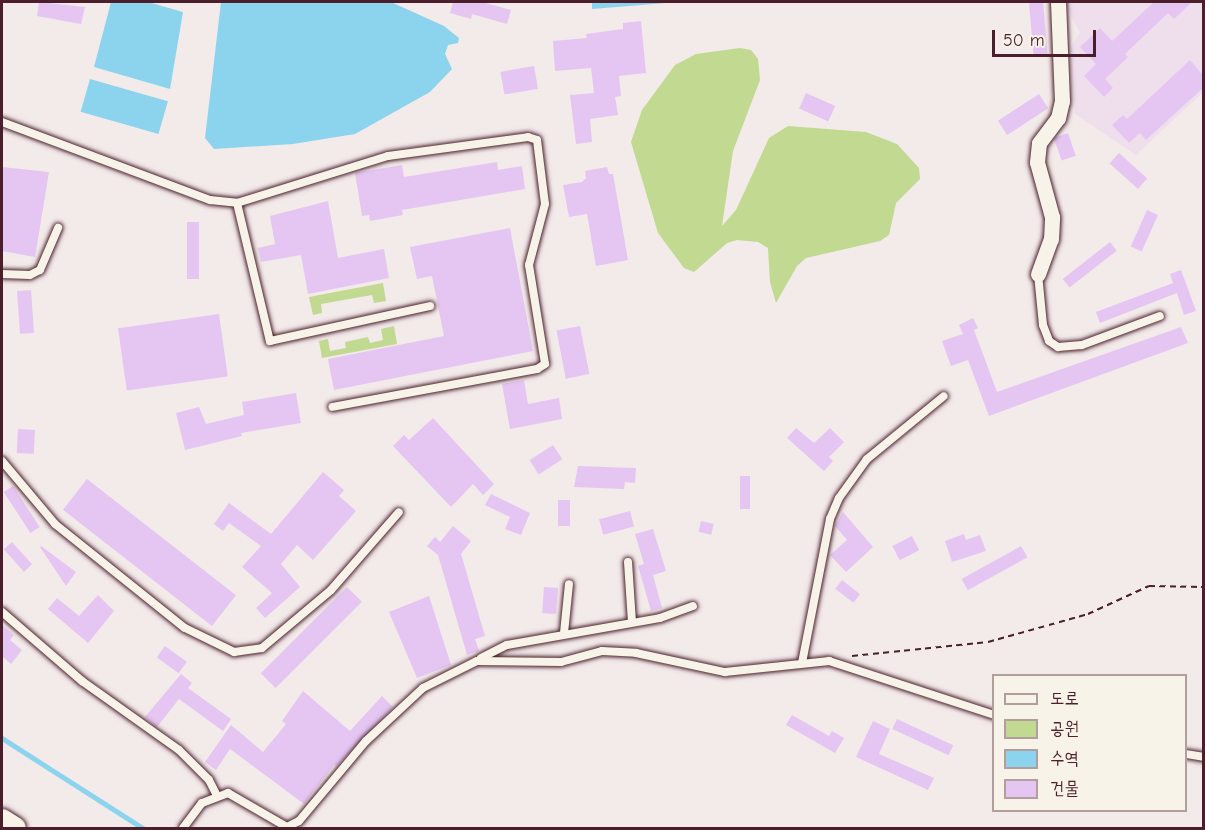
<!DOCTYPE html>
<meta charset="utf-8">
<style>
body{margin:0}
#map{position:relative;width:1205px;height:830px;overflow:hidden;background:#f3eaea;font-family:"Comic Neue","Poor Story",sans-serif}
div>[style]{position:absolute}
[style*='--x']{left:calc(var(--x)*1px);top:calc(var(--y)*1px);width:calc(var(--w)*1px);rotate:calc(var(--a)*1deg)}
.built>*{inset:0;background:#efdfed}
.green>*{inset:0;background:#c1d990}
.water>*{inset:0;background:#8cd4ed;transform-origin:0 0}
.stream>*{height:4.5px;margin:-2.25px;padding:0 2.25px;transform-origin:2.25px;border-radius:2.25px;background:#8cd4ed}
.building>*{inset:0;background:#e5c6f3;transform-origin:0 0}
.path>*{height:2px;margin-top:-1px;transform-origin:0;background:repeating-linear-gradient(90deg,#4a1f2b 0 6px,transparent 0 10.5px)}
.roads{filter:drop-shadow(0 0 2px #4a1f2b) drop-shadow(0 0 2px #4a1f2b)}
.lane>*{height:8px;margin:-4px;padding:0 4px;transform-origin:4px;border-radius:4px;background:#f7f3e8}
.street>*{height:15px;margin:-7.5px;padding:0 7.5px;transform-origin:7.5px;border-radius:7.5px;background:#f7f3e8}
.secondary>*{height:22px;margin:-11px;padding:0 11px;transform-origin:11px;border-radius:11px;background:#f7f3e8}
span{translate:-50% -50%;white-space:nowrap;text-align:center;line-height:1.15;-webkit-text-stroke:5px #f7f3e8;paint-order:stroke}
.frame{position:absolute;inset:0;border:3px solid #4a1f2b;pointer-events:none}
.legend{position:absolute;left:992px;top:674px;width:195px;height:138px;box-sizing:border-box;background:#f7f3e8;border:2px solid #b29e9c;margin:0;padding:8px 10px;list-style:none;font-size:18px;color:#4a1f2b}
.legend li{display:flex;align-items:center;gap:12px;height:30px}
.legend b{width:30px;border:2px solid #b29e9c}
.scale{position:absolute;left:992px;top:30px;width:104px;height:27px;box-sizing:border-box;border:3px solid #4a1f2b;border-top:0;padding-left:8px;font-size:18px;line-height:21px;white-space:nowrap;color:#4a1f2b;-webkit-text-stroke:4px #f7f3e8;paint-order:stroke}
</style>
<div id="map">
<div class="built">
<div style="clip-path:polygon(1064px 2px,1203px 2px,1203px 92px,1136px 155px,1075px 114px,1070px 48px,1080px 33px)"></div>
</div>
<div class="green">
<div style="clip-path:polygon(740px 48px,751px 50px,758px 59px,760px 80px,733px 151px,722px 226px,736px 210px,769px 138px,788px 126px,866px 132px,897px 144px,919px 168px,920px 179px,896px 203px,889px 235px,880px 241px,806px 258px,797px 266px,776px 303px,770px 282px,768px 248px,758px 242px,737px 240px,727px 243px,694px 272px,684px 268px,658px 233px,631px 142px,642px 110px,675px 65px,696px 54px)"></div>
<div style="clip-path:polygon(383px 283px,386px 301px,374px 303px,372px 295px,321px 304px,322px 313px,313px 315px,309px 297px)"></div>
<div style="clip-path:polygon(394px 326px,397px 344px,322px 358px,319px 341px,328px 339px,330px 351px,346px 348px,345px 342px,368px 337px,370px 343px,383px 340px,381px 329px)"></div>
</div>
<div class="water">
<div style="clip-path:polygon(111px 2px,148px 2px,183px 12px,170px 89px,94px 67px)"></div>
<div style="clip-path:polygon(221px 2px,391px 2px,444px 26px,459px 38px,458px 43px,448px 45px,445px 54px,452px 69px,430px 92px,355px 134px,293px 144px,214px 149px,205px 138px)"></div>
<div style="clip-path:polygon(592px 2px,666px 2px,666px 3px,592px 9px)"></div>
<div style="left:90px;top:79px;width:81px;height:34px;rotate:16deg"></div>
</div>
<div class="stream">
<div style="--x:2;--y:738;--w:167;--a:32.6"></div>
</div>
<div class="building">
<div style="clip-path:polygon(39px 2px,85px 7px,81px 24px,37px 16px)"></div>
<div style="clip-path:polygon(453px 2px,482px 2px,511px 10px,507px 24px,472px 14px,471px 19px,450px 13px)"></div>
<div style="left:1043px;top:2px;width:54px;height:14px;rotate:85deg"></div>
<div style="clip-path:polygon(1154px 2px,1192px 2px,1174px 19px,1168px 13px,1125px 54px,1128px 57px,1105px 79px,1113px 88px,1104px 97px,1084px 76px,1096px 64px,1080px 47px,1100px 28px,1112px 41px)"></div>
<div style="clip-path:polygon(641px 21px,646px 73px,619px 76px,621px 96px,615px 97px,618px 115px,590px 119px,592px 142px,576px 144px,570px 95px,594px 93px,591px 68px,555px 71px,553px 41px,587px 38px,586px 34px,623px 29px,623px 23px)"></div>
<div style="clip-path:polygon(1190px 60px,1203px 75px,1203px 88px,1146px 140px,1140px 133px,1129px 143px,1112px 125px,1123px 115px,1127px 119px)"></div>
<div style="left:534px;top:66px;width:23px;height:34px;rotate:80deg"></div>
<div style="left:806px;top:93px;width:32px;height:17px;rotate:24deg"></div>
<div style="left:1039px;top:94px;width:17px;height:49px;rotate:57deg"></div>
<div style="left:1068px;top:133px;width:24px;height:15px;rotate:71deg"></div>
<div style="left:1119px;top:153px;width:38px;height:14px;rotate:42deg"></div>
<div style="clip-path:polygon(497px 162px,498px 170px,522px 166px,525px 189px,402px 210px,403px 215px,370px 221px,369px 215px,362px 216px,355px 173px,402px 165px,404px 177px)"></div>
<div style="clip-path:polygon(2px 167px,49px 172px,35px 257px,2px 251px)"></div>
<div style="clip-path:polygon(607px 167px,609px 174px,613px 174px,628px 260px,596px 266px,587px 214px,569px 217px,563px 185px,582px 182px,586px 178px,585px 171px)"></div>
<div style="clip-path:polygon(328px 201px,338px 258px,384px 249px,389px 278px,308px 294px,301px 255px,261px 262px,258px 248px,275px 244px,270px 216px)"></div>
<div style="left:1147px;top:210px;width:12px;height:40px;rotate:24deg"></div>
<div style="left:187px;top:222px;width:12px;height:57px"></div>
<div style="clip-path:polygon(510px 228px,533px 351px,334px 390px,328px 359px,444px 336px,432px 276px,417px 279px,410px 247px)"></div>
<div style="left:1110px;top:242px;width:11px;height:60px;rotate:52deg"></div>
<div style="clip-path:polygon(1181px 270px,1196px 311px,1184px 315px,1177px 293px,1100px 323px,1096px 312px,1173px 283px,1170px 274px)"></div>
<div style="left:31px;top:290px;width:43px;height:14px;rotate:86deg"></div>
<div style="left:219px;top:314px;width:63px;height:102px;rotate:82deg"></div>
<div style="clip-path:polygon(973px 318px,978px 328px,974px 330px,997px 392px,1181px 327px,1188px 343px,989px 416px,968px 360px,951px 366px,942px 341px,963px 334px,959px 325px)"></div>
<div style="left:580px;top:326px;width:49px;height:24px;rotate:79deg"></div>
<div style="clip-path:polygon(524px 380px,528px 404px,559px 398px,562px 419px,510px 429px,502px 384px)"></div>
<div style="clip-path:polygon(296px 393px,301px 423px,241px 433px,242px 436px,185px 450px,176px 413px,199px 407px,206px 424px,244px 415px,242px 402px)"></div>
<div style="clip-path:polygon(433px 418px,494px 484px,483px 495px,473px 484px,451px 507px,393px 446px,404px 435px,409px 440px)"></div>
<div style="clip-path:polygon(796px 428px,814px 443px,830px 428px,844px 442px,829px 457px,833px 461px,824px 471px,787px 438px)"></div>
<div style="left:18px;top:429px;width:17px;height:24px;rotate:3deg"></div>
<div style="left:553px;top:445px;width:17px;height:28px;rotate:57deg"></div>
<div style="clip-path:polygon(578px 466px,636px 468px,635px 483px,625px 482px,624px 489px,574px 487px)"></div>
<div style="clip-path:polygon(323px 472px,344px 490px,339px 496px,356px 511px,313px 560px,297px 545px,281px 564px,300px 587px,265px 618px,256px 608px,272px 593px,242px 567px,261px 546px,229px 523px,223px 531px,214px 524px,229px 503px,271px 534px)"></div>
<div style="left:740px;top:476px;width:10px;height:33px"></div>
<div style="left:87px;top:479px;width:189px;height:39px;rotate:38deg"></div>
<div style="left:13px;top:486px;width:49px;height:11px;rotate:57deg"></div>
<div style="clip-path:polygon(491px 494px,530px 513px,521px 535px,505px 529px,510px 517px,485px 505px)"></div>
<div style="left:558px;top:500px;width:12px;height:26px"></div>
<div style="left:630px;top:511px;width:16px;height:32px;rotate:75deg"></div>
<div style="clip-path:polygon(843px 512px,873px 547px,846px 572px,830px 555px,847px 540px,835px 526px)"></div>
<div style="left:701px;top:521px;width:13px;height:11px;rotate:13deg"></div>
<div style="clip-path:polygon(453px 526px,471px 541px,461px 554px,485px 636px,475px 639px,479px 651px,467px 655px,438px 555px,427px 546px,435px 537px,440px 542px)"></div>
<div style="clip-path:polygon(653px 529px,666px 571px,653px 575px,662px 608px,651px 611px,638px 566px,644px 564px,635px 534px)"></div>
<div style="clip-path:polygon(964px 534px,966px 540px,980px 535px,986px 551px,952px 562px,945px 541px)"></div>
<div style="left:912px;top:536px;width:16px;height:22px;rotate:63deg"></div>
<div style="left:12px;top:542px;width:30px;height:11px;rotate:48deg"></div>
<div style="clip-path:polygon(41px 546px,76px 572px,66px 586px,40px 547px)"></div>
<div style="left:1021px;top:546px;width:13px;height:68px;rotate:61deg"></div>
<div style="left:842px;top:580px;width:23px;height:11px;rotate:38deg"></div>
<div style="left:347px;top:587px;width:21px;height:122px;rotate:45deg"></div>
<div style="left:544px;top:587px;width:14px;height:26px;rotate:4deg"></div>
<div style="clip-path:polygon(98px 595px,114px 611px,88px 643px,48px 609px,57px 598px,79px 616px)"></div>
<div style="clip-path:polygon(429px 596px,451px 665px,417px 678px,389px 612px)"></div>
<div style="clip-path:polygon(2px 625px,14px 635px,10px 640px,22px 650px,11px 664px,2px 656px)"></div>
<div style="left:165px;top:646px;width:27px;height:14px;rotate:36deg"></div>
<div style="clip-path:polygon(181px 674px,192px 683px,188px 688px,231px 719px,223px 731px,179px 699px,157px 727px,145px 717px)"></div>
<div style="clip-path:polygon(303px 691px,350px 731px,382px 696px,393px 707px,336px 767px,334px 765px,304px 804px,230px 749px,216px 770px,205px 762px,231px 725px,263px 752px,286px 724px,282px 721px)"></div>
<div style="clip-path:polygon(792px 715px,829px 736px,832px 731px,844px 738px,835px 753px,786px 725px)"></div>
<div style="left:897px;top:719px;width:62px;height:11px;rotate:25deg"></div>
<div style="clip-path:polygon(873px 721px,890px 729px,879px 754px,934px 778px,928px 790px,856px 757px)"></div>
</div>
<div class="path">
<div style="--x:852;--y:656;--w:137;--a:-5.9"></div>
<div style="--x:988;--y:642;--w:104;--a:-15.6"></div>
<div style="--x:1088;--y:614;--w:67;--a:-24.7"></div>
<div style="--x:1149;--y:586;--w:55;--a:1"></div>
</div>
<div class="roads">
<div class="lane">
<div style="--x:2;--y:122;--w:222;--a:20.6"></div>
<div style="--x:210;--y:200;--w:27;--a:6"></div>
<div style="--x:237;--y:203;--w:142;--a:76.6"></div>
<div style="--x:270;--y:341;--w:164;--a:-12.3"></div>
<div style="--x:237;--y:203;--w:158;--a:-17.3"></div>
<div style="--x:388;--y:156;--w:141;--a:-7.7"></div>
<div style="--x:528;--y:137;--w:9;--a:18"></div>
<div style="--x:537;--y:140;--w:64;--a:82.9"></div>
<div style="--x:545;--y:204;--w:63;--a:104.7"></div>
<div style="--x:529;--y:265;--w:100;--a:80.8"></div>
<div style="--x:545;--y:364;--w:9;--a:148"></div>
<div style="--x:537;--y:369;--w:208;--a:169.5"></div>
<div style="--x:2;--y:274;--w:28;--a:2"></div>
<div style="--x:30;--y:275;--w:11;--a:-27"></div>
<div style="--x:40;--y:270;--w:46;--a:-66.8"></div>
<div style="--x:1038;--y:274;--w:51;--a:84.4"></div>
<div style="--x:1043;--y:325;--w:17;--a:69"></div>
<div style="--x:1049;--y:341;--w:11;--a:34"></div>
<div style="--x:1058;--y:347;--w:24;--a:-5"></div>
<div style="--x:1082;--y:345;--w:83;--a:-20.4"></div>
<div style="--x:2;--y:461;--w:82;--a:49.9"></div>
<div style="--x:55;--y:524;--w:166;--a:38.7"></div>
<div style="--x:185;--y:628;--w:55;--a:26.1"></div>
<div style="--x:234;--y:652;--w:28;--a:-8"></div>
<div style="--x:262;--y:648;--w:90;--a:-40"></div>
<div style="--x:331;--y:590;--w:103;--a:-48.9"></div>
<div style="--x:628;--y:562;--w:60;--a:86.2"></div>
<div style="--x:2;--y:612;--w:106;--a:40.8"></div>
<div style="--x:82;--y:681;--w:119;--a:35.4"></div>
<div style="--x:179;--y:750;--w:42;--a:45"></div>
<div style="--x:209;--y:780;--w:16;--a:63"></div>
<div style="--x:564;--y:633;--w:49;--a:-84.2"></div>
<div style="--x:481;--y:658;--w:29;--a:-27"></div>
<div style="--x:507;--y:645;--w:155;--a:-10"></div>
<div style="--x:660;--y:618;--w:35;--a:-20"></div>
<div style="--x:802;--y:663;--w:147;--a:-79"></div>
<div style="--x:830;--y:519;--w:23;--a:-67"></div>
<div style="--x:839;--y:498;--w:48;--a:-54.3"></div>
<div style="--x:867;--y:459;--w:99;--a:-39.3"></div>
<div style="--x:1186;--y:754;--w:18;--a:9"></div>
<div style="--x:183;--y:828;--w:31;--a:-53"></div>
<div style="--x:202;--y:803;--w:28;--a:-21"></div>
<div style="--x:228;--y:793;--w:68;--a:30"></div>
<div style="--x:287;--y:827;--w:13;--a:-27"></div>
<div style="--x:299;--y:821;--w:104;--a:-50.1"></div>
<div style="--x:366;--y:741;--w:78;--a:-42.9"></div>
<div style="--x:423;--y:688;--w:60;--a:-26.6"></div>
<div style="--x:477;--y:661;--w:84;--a:0.7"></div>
<div style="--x:561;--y:662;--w:42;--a:-15"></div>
<div style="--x:602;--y:651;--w:34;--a:3"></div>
<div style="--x:636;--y:653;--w:91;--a:12.1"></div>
<div style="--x:725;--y:672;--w:105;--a:-6"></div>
<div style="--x:829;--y:661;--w:174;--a:18.1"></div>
</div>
<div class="street">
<div style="--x:1038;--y:274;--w:37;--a:-70"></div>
<div style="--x:1051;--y:239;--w:22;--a:-87"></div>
<div style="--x:1052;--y:217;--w:57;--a:-105.3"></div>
<div style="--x:1037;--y:162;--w:19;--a:-84"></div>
<div style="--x:1039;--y:143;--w:31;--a:-53"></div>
<div style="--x:1058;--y:118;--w:17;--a:-77"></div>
<div style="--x:1062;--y:101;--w:99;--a:-92.3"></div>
</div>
<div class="secondary">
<div style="--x:2;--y:820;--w:15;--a:32"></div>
</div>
</div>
<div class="frame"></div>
<ul class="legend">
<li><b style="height:8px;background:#f7f3e8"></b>도로</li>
<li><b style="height:16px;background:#c1d990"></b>공원</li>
<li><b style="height:16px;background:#8cd4ed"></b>수역</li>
<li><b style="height:16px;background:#e5c6f3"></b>건물</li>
</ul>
<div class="scale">50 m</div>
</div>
